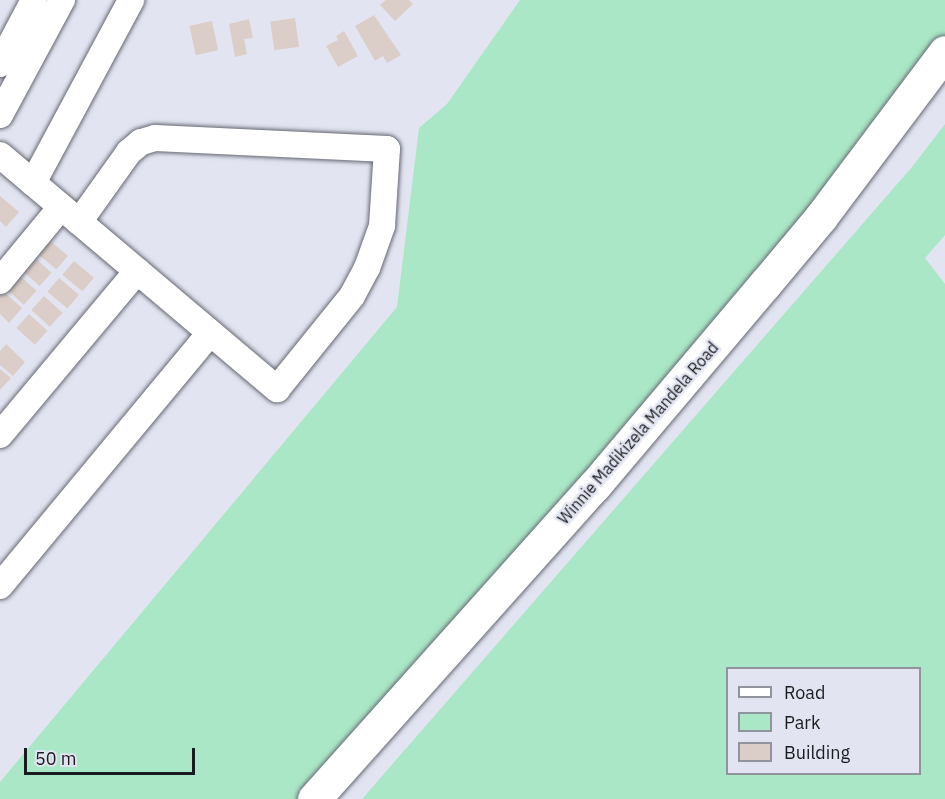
<!DOCTYPE html>
<style>
body{margin:0}
#map{position:relative;width:945px;height:799px;overflow:hidden;background:#e2e5f1;font-family:"IBM Plex Sans",sans-serif}
div>[style]{position:absolute}
[style*='--x']{left:calc(var(--x)*1px);top:calc(var(--y)*1px);width:calc(var(--w)*1px);rotate:calc(var(--a)*1deg)}
.green>*{inset:0;background:#aae7c6}
.building>*{inset:0;background:#dbcec8;transform-origin:0 0}
.roads{filter:drop-shadow(0 0 2px #656872) drop-shadow(0 0 2px #656872)}
.street>*{height:26px;margin:-13px;padding:0 13px;transform-origin:13px;border-radius:13px;background:#fff}
.secondary>*{height:33px;margin:-16.5px;padding:0 16.5px;transform-origin:16.5px;border-radius:16.5px;background:#fff}
span{translate:-50% -50%;white-space:nowrap;text-align:center;line-height:1.15;-webkit-text-stroke:5px #e2e5f1;paint-order:stroke}
.street-label{font-size:16px;color:#1a1b1f}
.legend{position:absolute;left:726px;top:667px;width:195px;height:108px;box-sizing:border-box;background:#e2e5f1;border:2px solid #92949d;margin:0;padding:8px 10px;list-style:none;font-size:18px;color:#1a1b1f}
.legend li{display:flex;align-items:center;gap:12px;height:30px}
.legend b{width:30px;border:2px solid #92949d}
.scale{position:absolute;left:24px;top:748px;width:171px;height:27px;box-sizing:border-box;border:3px solid #1a1b1f;border-top:0;padding-left:8px;font-size:18px;line-height:21px;white-space:nowrap;color:#1a1b1f;-webkit-text-stroke:4px #e2e5f1;paint-order:stroke}
</style>
<div id="map">
<div class="green">
<div style="clip-path:polygon(520px 0,945px 0,945px 52px,314px 799px,0 799px,0 782px,397px 307px,419px 128px,447px 104px)"></div>
<div style="clip-path:polygon(evenodd,945px 124px,945px 235px,925px 258px,945px 284px,945px 799px,362px 799px,912px 167px,945px 124px,920px 668px,920px 774px,728px 774px,728px 668px,920px 668px)"></div>
</div>
<div class="building">
<div style="clip-path:polygon(386px 0,409px 0,413px 4px,395px 21px,380px 5px)"></div>
<div style="clip-path:polygon(374px 15px,401px 55px,387px 63px,383px 56px,375px 61px,355px 26px)"></div>
<div style="left:295px;top:18px;width:29px;height:25px;rotate:82deg"></div>
<div style="clip-path:polygon(249px 19px,253px 38px,244px 39px,247px 54px,235px 57px,229px 24px)"></div>
<div style="left:212px;top:21px;width:30px;height:23px;rotate:78deg"></div>
<div style="clip-path:polygon(344px 31px,358px 56px,338px 67px,326px 46px,338px 40px,336px 36px)"></div>
<div style="clip-path:polygon(0 196px,19px 212px,6px 227px,0 221px)"></div>
<div style="left:48px;top:239px;width:26px;height:18px;rotate:40deg"></div>
<div style="left:33px;top:256px;width:25px;height:18px;rotate:42deg"></div>
<div style="left:74px;top:261px;width:26px;height:18px;rotate:40deg"></div>
<div style="left:18px;top:274px;width:25px;height:19px;rotate:42deg"></div>
<div style="left:59px;top:278px;width:26px;height:18px;rotate:40deg"></div>
<div style="clip-path:polygon(3px 291px,22px 308px,9px 323px,0 314px,0 294px)"></div>
<div style="left:44px;top:296px;width:25px;height:19px;rotate:42deg"></div>
<div style="left:29px;top:314px;width:25px;height:19px;rotate:42deg"></div>
<div style="clip-path:polygon(6px 344px,25px 362px,13px 376px,0 365px,0 351px)"></div>
<div style="clip-path:polygon(0 369px,11px 378px,0 390px)"></div>
</div>
<div class="roads">
<div class="street">
<div style="--x:0;--y:64;--w:72;--a:-62"></div>
<div style="--x:0;--y:115;--w:131;--a:-61.7"></div>
<div style="--x:0;--y:155;--w:363;--a:40.2"></div>
<div style="--x:277;--y:389;--w:119;--a:-51.1"></div>
<div style="--x:352;--y:296;--w:32;--a:-62"></div>
<div style="--x:367;--y:268;--w:45;--a:-70.3"></div>
<div style="--x:382;--y:226;--w:77;--a:-86.3"></div>
<div style="--x:387;--y:149;--w:232;--a:-177.3"></div>
<div style="--x:155;--y:138;--w:15;--a:164"></div>
<div style="--x:141;--y:142;--w:16;--a:140"></div>
<div style="--x:129;--y:152;--w:86;--a:125.5"></div>
<div style="--x:33;--y:183;--w:208;--a:-61.8"></div>
<div style="--x:0;--y:281;--w:96;--a:-50.5"></div>
<div style="--x:0;--y:435;--w:214;--a:-50.1"></div>
<div style="--x:0;--y:586;--w:329;--a:-50.3"></div>
</div>
<div class="secondary">
<div style="--x:314;--y:799;--w:421;--a:-48.2"></div>
<div style="--x:595;--y:485;--w:263;--a:-49.8"></div>
<div style="--x:765;--y:284;--w:87;--a:-50.1"></div>
<div style="--x:821;--y:217;--w:206;--a:-53.1"></div>
</div>
</div>
<div class="street-label">
<span style="left:638px;top:433px;rotate:-49deg">Winnie Madikizela Mandela Road</span>
</div>
<ul class="legend">
<li><b style="height:8px;background:#fff"></b>Road</li>
<li><b style="height:16px;background:#aae7c6"></b>Park</li>
<li><b style="height:16px;background:#dbcec8"></b>Building</li>
</ul>
<div class="scale">50 m</div>
</div>
